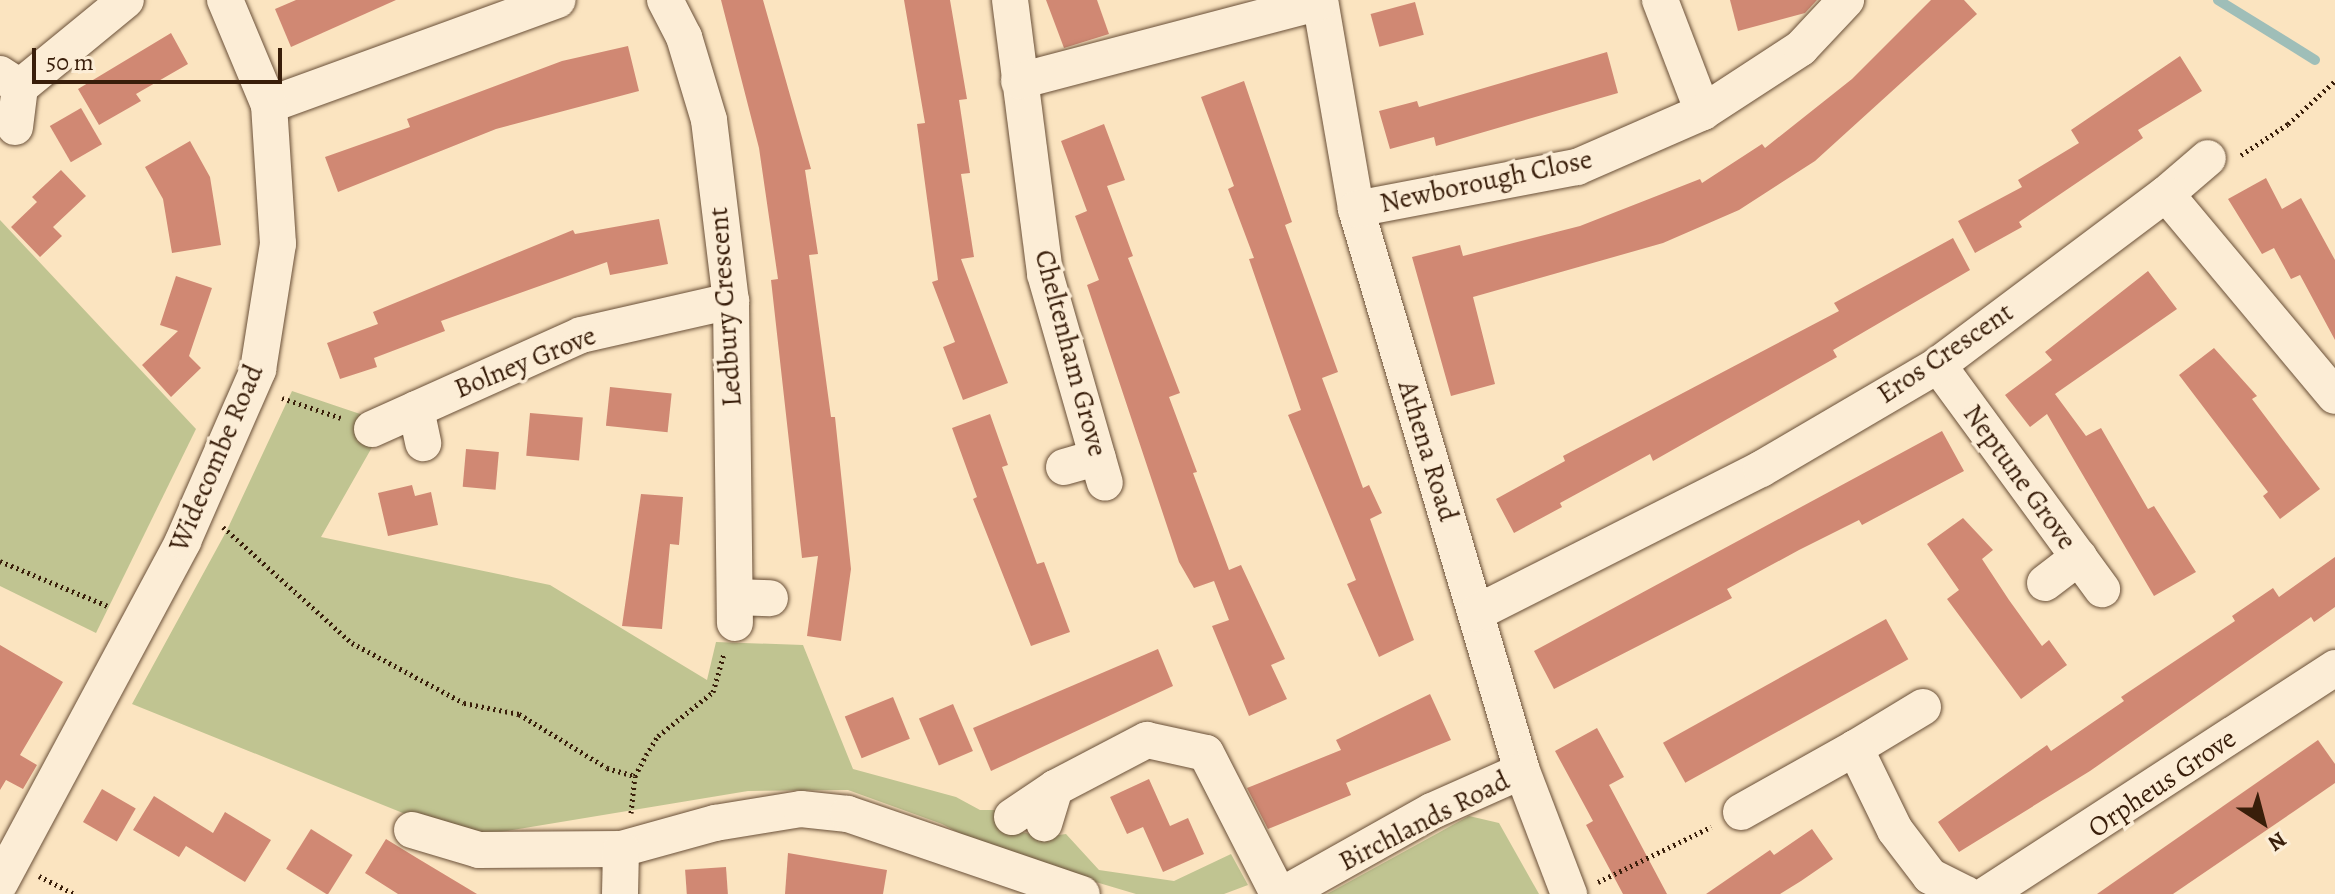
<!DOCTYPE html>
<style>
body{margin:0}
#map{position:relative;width:2335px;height:894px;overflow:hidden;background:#fbe4c0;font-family:Alegreya,serif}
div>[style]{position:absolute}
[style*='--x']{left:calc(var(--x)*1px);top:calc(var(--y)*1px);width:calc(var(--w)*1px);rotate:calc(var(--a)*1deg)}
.green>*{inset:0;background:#c0c491}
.stream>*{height:10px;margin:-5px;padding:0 5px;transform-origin:5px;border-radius:5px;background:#9fbeb8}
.building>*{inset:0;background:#d08873;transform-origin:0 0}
.path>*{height:5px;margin-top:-2.5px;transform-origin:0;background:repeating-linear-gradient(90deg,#391e0a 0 2px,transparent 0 6px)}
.roads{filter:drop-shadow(0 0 2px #6a5038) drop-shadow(0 0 2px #6a5038)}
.minor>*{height:36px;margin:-18px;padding:0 18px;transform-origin:18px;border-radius:18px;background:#fcedd6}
span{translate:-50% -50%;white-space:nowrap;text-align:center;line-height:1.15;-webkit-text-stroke:7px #fcedd6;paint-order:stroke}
.street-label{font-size:28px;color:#391e0a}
.north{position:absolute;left:2223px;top:782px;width:80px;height:80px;-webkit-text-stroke:6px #fcedd6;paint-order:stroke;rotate:144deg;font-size:22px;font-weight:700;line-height:32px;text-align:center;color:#391e0a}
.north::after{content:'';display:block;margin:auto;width:28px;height:36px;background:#391e0a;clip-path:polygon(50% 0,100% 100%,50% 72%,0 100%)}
.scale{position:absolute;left:32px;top:48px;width:250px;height:36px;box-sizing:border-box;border:4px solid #391e0a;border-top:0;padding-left:10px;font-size:24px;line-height:28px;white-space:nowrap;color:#391e0a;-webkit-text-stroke:6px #fcedd6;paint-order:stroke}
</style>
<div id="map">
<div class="green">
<div style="clip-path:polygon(0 220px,196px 429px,96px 633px,0 586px)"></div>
<div style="clip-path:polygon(292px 391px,369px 417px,375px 442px,321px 537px,550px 585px,707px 680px,716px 642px,803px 645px,853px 769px,956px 797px,980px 810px,1007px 810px,1022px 832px,1044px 837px,1066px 834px,1099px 870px,1174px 881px,1231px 854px,1248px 885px,1224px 894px,1136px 894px,995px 852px,942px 824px,848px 790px,748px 791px,465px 838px,132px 704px,227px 530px)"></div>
<div style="clip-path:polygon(1469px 816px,1499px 823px,1539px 894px,1327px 894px)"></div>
</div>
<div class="stream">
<div style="--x:2218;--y:0;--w:114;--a:31.7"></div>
</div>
<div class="building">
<div style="clip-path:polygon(296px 0,396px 0,291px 47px,275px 9px)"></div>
<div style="clip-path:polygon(721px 0,763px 0,811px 169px,805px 170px,818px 254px,809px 255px,831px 417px,835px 417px,851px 569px,841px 641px,807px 636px,818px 556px,802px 558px,771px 280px,778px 279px,759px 148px)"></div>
<div style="clip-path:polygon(904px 0,950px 0,967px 99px,959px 100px,970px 173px,961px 174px,974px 257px,961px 259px,1008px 383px,963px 400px,943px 347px,955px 342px,932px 282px,938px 280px,917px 124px,925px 123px)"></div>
<div style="clip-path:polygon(1046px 0,1097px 0,1109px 34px,1064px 48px)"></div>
<div style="clip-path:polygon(1730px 0,1817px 0,1805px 13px,1738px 31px)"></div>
<div style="clip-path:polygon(1931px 0,1964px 0,1977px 14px,1815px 161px,1739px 210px,1663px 243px,1473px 297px,1495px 384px,1451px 396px,1412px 257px,1460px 245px,1463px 256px,1580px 226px,1700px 179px,1702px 183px,1762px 144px,1765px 148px,1852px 79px)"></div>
<div style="left:1415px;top:2px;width:34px;height:46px;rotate:75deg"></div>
<div style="clip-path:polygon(171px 33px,188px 64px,136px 94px,141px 101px,99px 125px,78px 89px)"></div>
<div style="clip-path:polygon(628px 46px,639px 91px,496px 129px,338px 192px,325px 157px,410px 127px,407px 119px,562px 61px)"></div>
<div style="clip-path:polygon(1607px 52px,1618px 93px,1436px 146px,1434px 137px,1390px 149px,1379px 111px,1417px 101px,1419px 107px)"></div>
<div style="clip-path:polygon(2180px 56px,2202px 91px,2138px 130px,2143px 138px,2019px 222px,2022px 227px,1975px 253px,1958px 221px,2022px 187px,2018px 180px,2079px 143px,2071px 130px)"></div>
<div style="clip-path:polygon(1244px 81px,1292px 222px,1285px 225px,1338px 372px,1322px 378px,1363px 488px,1369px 485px,1382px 513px,1370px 519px,1414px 640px,1379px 657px,1347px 584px,1356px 580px,1288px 415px,1301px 410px,1249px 259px,1254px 258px,1228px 189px,1234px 186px,1201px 97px)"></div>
<div style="left:81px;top:108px;width:42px;height:36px;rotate:60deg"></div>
<div style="clip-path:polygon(1104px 124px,1125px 180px,1107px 186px,1133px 256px,1128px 258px,1180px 393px,1169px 397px,1197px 472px,1193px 473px,1229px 570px,1241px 565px,1285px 659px,1271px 665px,1287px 699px,1249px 716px,1212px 626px,1229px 620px,1214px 581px,1194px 588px,1179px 562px,1087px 285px,1099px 280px,1075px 216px,1087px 211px,1061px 141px)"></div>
<div style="clip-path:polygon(190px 141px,210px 177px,221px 245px,172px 253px,163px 199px,145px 167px)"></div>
<div style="clip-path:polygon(61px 170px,86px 196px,53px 227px,62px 236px,40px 257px,11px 227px,37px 202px,32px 197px)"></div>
<div style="clip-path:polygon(2266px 178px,2282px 209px,2301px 198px,2335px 260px,2335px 340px,2300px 275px,2291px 279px,2274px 248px,2262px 254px,2228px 199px)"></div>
<div style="clip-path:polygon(659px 219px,668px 264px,610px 275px,607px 262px,441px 321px,445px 331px,374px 358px,377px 367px,340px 379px,327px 343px,378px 324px,373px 312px,573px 230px,575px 234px)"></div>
<div style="clip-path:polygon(1953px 238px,1970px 270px,1833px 350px,1837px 357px,1653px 461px,1650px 454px,1560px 503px,1562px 507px,1514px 533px,1496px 499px,1565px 461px,1563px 456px,1839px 311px,1834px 303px)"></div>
<div style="clip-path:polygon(2148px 271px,2177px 309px,2055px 394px,2086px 436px,2101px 428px,2148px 509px,2154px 506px,2196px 572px,2154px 596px,2047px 414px,2030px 427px,2005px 395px,2052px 360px,2045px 352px)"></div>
<div style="clip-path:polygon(176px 276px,212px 288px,189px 356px,201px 368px,171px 397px,142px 365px,178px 331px,160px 325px)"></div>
<div style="clip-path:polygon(2214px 348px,2257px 396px,2252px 399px,2320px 489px,2280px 519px,2263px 496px,2268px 492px,2179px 375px)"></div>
<div style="left:610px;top:387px;width:62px;height:39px;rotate:6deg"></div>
<div style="left:530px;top:413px;width:53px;height:43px;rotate:5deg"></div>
<div style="clip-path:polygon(990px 414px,1008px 465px,1002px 467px,1037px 564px,1044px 562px,1070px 632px,1031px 646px,973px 499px,977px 497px,952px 428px)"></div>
<div style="clip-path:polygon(1942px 431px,1964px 471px,1862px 525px,1859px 520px,1799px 550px,1727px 589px,1732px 598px,1554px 689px,1534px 651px)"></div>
<div style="left:466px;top:449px;width:33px;height:38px;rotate:5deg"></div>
<div style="clip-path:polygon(412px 485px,415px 496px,431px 492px,438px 525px,388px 536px,378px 493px)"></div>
<div style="clip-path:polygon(641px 494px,683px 497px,679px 545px,670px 544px,662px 629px,622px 626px)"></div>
<div style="clip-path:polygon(1963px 518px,1993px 550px,1982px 559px,2009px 600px,2042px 646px,2049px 640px,2067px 665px,2021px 699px,1947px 599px,1959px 590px,1927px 544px)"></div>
<div style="clip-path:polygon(2335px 557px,2335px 607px,2314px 622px,2311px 617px,2090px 771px,1959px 852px,1938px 822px,2047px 745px,2051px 751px,2124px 701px,2121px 697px,2235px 621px,2232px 616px,2273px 588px,2279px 597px)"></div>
<div style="left:1886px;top:619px;width:46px;height:255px;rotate:61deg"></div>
<div style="clip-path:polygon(0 645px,63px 682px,20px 755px,37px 765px,23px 789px,6px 780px,0 790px)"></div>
<div style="clip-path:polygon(1158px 649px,1173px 686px,991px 771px,973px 728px)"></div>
<div style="clip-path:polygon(1430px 694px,1451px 740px,1346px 783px,1351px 795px,1268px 829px,1247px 788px,1341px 750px,1336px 740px)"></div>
<div style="left:893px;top:697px;width:45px;height:52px;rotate:68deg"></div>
<div style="left:953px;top:704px;width:51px;height:37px;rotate:67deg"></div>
<div style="clip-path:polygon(1597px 728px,1624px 777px,1609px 785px,1667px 894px,1623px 894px,1586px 825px,1593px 821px,1555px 751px)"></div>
<div style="clip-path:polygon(2318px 740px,2335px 764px,2335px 783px,2296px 810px,2173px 894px,2097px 894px)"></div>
<div style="clip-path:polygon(1149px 779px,1170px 826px,1188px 818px,1204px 854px,1163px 872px,1143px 827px,1127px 834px,1110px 797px)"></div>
<div style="left:102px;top:789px;width:39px;height:38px;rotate:30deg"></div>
<div style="clip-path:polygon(154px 796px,213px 833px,225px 812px,271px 840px,245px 882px,186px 846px,179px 857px,133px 830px)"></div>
<div style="left:311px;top:829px;width:49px;height:47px;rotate:32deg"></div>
<div style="clip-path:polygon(1812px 829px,1833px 859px,1801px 881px,1780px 894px,1706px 894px,1770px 850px,1774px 855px)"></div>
<div style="clip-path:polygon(386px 839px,417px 858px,477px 894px,398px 894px,365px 873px)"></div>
<div style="clip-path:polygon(788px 853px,887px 870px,883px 894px,785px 894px)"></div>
<div style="left:726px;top:867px;width:27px;height:41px;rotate:86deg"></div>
</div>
<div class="path">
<div style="--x:2241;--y:155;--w:56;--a:-33.4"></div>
<div style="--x:2288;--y:124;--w:64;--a:-42.5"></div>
<div style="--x:282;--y:398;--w:62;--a:18.7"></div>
<div style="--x:223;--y:527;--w:173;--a:42"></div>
<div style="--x:352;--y:643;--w:127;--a:28.2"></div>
<div style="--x:464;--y:703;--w:56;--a:11.3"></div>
<div style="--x:519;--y:714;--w:103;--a:31.5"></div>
<div style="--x:607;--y:768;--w:29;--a:16"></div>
<div style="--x:0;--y:561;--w:119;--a:22.7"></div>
<div style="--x:631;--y:813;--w:37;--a:-84"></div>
<div style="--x:635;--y:776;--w:24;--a:-62"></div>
<div style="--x:646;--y:755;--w:22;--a:-58"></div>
<div style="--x:658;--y:736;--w:70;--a:-38.7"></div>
<div style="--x:713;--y:692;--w:40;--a:-74"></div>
<div style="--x:39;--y:876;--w:39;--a:27"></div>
<div style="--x:1598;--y:882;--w:126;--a:-26"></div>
</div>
<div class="roads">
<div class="minor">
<div style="--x:665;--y:0;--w:42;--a:62.8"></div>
<div style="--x:684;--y:37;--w:87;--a:73.2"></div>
<div style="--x:709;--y:120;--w:182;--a:83.1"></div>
<div style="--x:731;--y:301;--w:322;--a:89.3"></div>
<div style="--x:1010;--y:0;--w:276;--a:82.7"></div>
<div style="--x:1045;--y:274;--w:217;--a:74"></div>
<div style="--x:1320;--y:0;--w:212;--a:80.2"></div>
<div style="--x:1356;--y:209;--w:586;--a:73.54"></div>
<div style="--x:1522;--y:771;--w:132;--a:69.1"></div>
<div style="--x:1660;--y:0;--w:120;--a:69"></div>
<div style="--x:0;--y:74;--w:24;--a:33"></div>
<div style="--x:20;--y:87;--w:137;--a:-39.4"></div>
<div style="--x:1019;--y:81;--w:311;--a:-14.7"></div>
<div style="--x:269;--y:105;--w:307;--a:-20"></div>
<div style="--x:15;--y:127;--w:40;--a:-82.9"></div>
<div style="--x:2166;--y:194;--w:55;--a:-40.6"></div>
<div style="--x:1356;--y:209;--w:225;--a:-10.8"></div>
<div style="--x:1577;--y:167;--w:137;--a:-23.6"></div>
<div style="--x:1703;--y:112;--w:117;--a:-33.1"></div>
<div style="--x:1801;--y:48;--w:66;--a:-46.8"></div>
<div style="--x:1938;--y:365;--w:278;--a:53.8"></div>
<div style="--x:416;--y:409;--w:35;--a:78"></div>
<div style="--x:372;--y:429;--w:229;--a:-24.2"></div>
<div style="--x:581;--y:335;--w:154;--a:-12.8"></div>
<div style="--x:1064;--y:467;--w:35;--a:-16"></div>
<div style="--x:2045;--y:583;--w:43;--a:-37.4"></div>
<div style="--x:735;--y:597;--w:35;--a:2"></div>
<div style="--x:1476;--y:613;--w:319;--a:-26.8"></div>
<div style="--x:1761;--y:469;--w:205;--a:-30.4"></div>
<div style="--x:1938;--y:365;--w:285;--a:-36.9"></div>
<div style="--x:2166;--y:194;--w:263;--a:50.1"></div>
<div style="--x:1923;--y:707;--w:79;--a:148.9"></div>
<div style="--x:1855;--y:748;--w:91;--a:64"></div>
<div style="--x:1895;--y:830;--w:58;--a:52.7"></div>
<div style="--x:1930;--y:876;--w:40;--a:26.6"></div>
<div style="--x:1055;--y:788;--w:104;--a:-27.6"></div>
<div style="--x:1147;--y:740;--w:60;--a:12.4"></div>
<div style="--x:1206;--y:753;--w:158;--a:62.9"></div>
<div style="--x:1741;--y:812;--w:131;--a:-29.3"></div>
<div style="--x:1012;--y:817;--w:52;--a:-34"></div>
<div style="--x:1055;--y:788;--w:37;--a:107"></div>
<div style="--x:412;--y:830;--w:70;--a:16.6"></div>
<div style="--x:479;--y:850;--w:142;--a:-0.4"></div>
<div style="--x:621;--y:849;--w:98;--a:-15.5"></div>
<div style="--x:715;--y:823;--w:87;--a:-9.2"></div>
<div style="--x:801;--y:809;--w:47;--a:6.1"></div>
<div style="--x:848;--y:814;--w:247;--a:18.9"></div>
<div style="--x:0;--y:883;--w:388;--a:-61.8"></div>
<div style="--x:183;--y:541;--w:187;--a:-66.3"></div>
<div style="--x:258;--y:370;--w:128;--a:-81"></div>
<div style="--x:278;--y:244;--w:139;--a:-93.7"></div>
<div style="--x:269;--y:105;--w:114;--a:-112.7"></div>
<div style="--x:620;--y:894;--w:45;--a:-88.7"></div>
<div style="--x:1284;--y:894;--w:170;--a:-29.3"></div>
<div style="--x:1432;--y:811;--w:98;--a:-24"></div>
<div style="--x:1987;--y:894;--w:415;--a:-33"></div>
</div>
</div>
<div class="street-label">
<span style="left:1486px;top:181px;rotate:-12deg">Newborough Close</span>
<span style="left:725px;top:307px;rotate:-94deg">Ledbury Crescent</span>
<span style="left:1071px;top:353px;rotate:75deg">Cheltenham Grove</span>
<span style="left:1945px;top:353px;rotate:-34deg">Eros Crescent</span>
<span style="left:525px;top:362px;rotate:-22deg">Bolney Grove</span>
<span style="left:1428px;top:451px;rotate:73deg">Athena Road</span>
<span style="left:216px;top:458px;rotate:-67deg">Widecombe Road</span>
<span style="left:2020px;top:477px;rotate:54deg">Neptune Grove</span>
<span style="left:2162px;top:783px;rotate:-34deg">Orpheus Grove</span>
<span style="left:1424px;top:821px;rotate:-27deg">Birchlands Road</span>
</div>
<div class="north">N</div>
<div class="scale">50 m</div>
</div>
